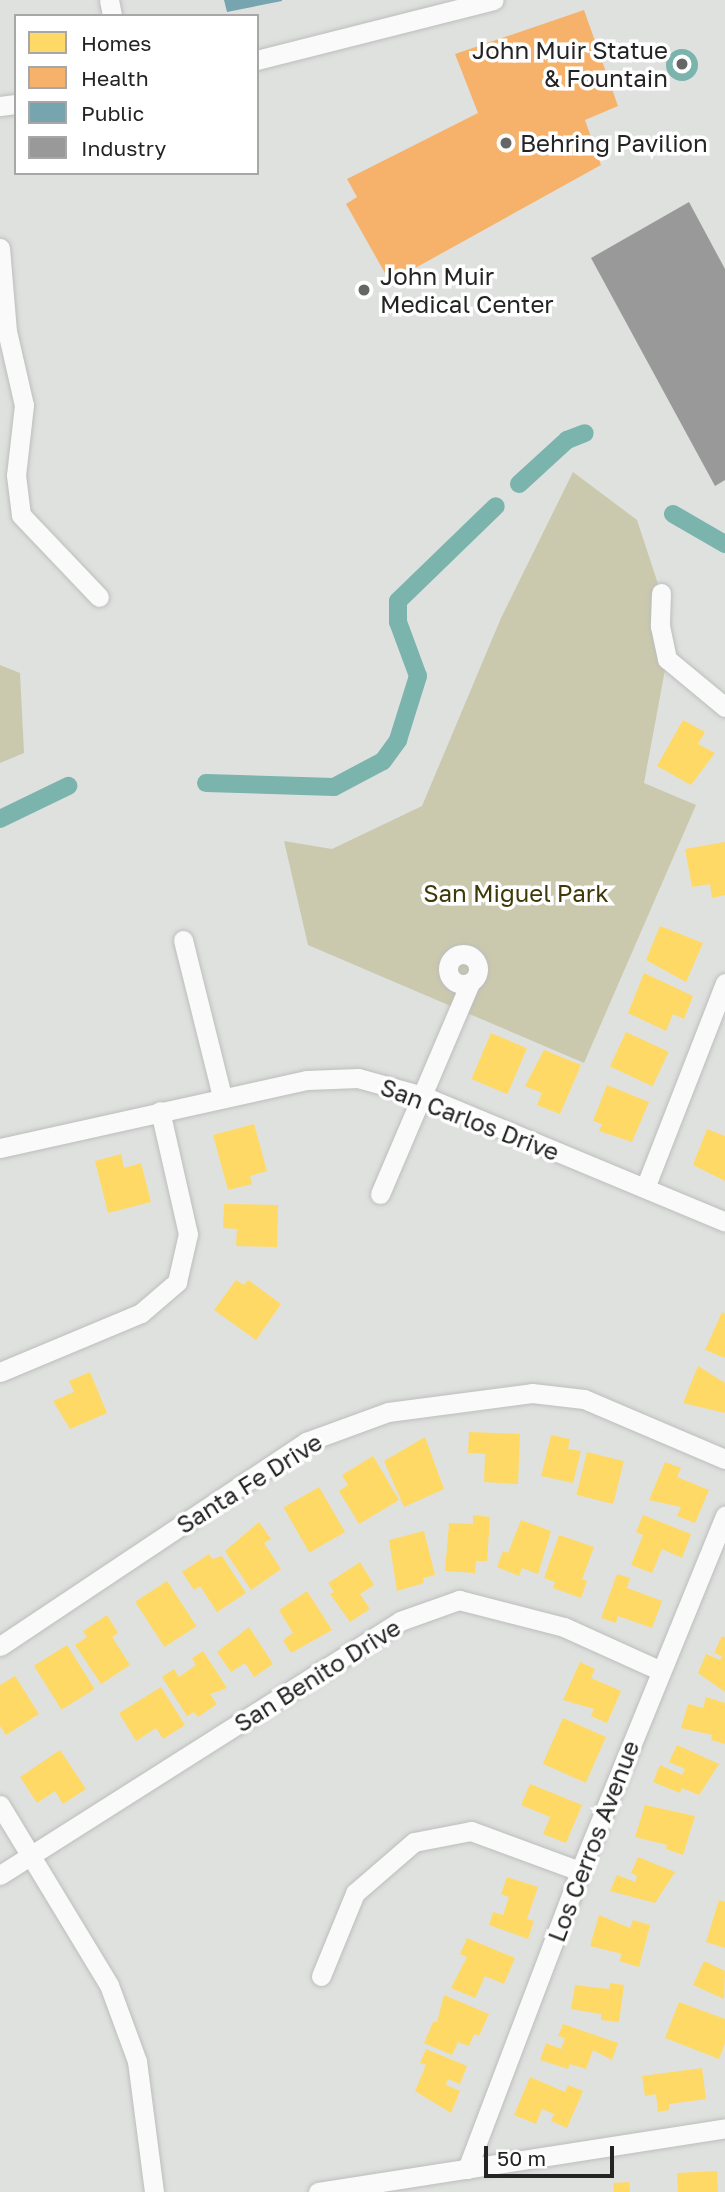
<!DOCTYPE html>
<style>
body{margin:0}
#map{position:relative;width:725px;height:2192px;overflow:hidden;background:#dfe1df;font-family:"Golos Text",sans-serif}
div>[style]{position:absolute}
[style*='--x']{left:calc(var(--x)*1px);top:calc(var(--y)*1px);width:calc(var(--w)*1px);rotate:calc(var(--a)*1deg)}
.green>*{inset:0;background:#cbc9ad}
.water>*{inset:0;background:#7ab4ad}
.round{border-radius:50%}
.homes>*{inset:0;background:#ffd966;transform-origin:0 0}
.health>*{inset:0;background:#f6b26b}
.public>*{inset:0;background:#76a5af}
.industry>*{inset:0;background:#999}
.canal>*{height:18px;margin:-9px;padding:0 9px;transform-origin:9px;border-radius:9px;background:#7ab4ad}
.roads{filter:drop-shadow(0 0 2px #bcbebc) drop-shadow(0 0 2px #bcbebc)}
.minor>*{height:19px;margin:-9.5px;padding:0 9.5px;transform-origin:9.5px;border-radius:9.5px;background:#fafafa}
.minor>.ring{margin:-9.5px;padding:0;box-sizing:content-box;background:none;border:19px solid #fafafa;border-radius:50%}
.dots>*{width:19px;height:19px;translate:-50% -50%;box-sizing:border-box;border:4px solid #fff;border-radius:50%}
span{translate:-50% -50%;white-space:nowrap;text-align:center;line-height:1.15;-webkit-text-stroke:7px #fff;paint-order:stroke}
.poi-label{font-size:24px;color:#232423}
.right{translate:-100% -50%;text-align:right}
.left{translate:0 -50%;text-align:left}
.park-label{font-size:24px;color:#3e3907}
.street-label{font-size:24px;color:#232423}
.legend{position:absolute;left:14px;top:14px;width:245px;height:161px;box-sizing:border-box;background:#fff;border:2px solid #a7a7a7;margin:0;padding:9px 12px;list-style:none;font-size:21px;color:#232423}
.legend li{display:flex;align-items:center;gap:14px;height:35px}
.legend b{width:35px;border:2px solid #a7a7a7}
.scale{position:absolute;left:484px;top:2146px;width:130px;height:32px;box-sizing:border-box;border:4px solid #232423;border-top:0;padding-left:9px;font-size:21px;line-height:24px;white-space:nowrap;color:#232423;-webkit-text-stroke:5px #fff;paint-order:stroke}
</style>
<div id="map">
<div class="green">
<div style="clip-path:polygon(573px 472px,637px 520px,661px 593px,667px 659px,644px 783px,696px 805px,584px 1063px,308px 945px,284px 841px,332px 849px,422px 806px,501px 618px)"></div>
<div style="clip-path:polygon(0 665px,20px 673px,24px 753px,0 763px)"></div>
</div>
<div class="water">
<div class="round" style="left:666px;top:49px;width:32px;height:32px"></div>
</div>
<div class="homes">
<div style="clip-path:polygon(683px 720px,705px 732px,698px 744px,715px 753px,691px 785px,657px 766px)"></div>
<div style="clip-path:polygon(725px 842px,725px 895px,712px 898px,710px 884px,692px 887px,685px 849px)"></div>
<div style="clip-path:polygon(660px 926px,703px 943px,686px 982px,646px 960px)"></div>
<div style="clip-path:polygon(644px 973px,693px 996px,684px 1019px,673px 1014px,666px 1031px,628px 1013px)"></div>
<div style="left:626px;top:1032px;width:47px;height:38px;rotate:25deg"></div>
<div style="left:491px;top:1033px;width:39px;height:50px;rotate:23deg"></div>
<div style="clip-path:polygon(544px 1050px,581px 1065px,560px 1114px,537px 1105px,542px 1093px,525px 1086px)"></div>
<div style="clip-path:polygon(607px 1085px,649px 1102px,632px 1142px,599px 1131px,602px 1124px,593px 1121px)"></div>
<div style="clip-path:polygon(254px 1124px,267px 1171px,250px 1176px,252px 1184px,228px 1190px,213px 1135px)"></div>
<div style="clip-path:polygon(707px 1129px,725px 1136px,725px 1181px,693px 1165px)"></div>
<div style="clip-path:polygon(121px 1154px,124px 1168px,141px 1163px,151px 1202px,108px 1213px,95px 1161px)"></div>
<div style="clip-path:polygon(224px 1204px,278px 1205px,277px 1247px,236px 1246px,237px 1229px,223px 1228px)"></div>
<div style="clip-path:polygon(236px 1280px,244px 1285px,248px 1280px,281px 1304px,256px 1340px,214px 1310px)"></div>
<div style="clip-path:polygon(722px 1312px,725px 1314px,725px 1358px,705px 1350px)"></div>
<div style="clip-path:polygon(698px 1366px,725px 1383px,725px 1413px,683px 1403px)"></div>
<div style="clip-path:polygon(90px 1372px,107px 1413px,70px 1429px,53px 1401px,74px 1392px,69px 1381px)"></div>
<div style="clip-path:polygon(469px 1432px,520px 1434px,518px 1484px,484px 1482px,485px 1454px,468px 1453px)"></div>
<div style="clip-path:polygon(551px 1435px,570px 1439px,568px 1449px,581px 1451px,573px 1483px,541px 1476px)"></div>
<div style="clip-path:polygon(425px 1437px,444px 1489px,404px 1507px,384px 1461px)"></div>
<div style="left:587px;top:1452px;width:38px;height:44px;rotate:14deg"></div>
<div style="clip-path:polygon(373px 1456px,399px 1500px,359px 1524px,339px 1491px,348px 1485px,342px 1475px)"></div>
<div style="clip-path:polygon(665px 1462px,681px 1468px,677px 1477px,709px 1490px,695px 1523px,677px 1516px,681px 1507px,649px 1500px)"></div>
<div style="left:319px;top:1487px;width:52px;height:41px;rotate:60deg"></div>
<div style="clip-path:polygon(473px 1515px,490px 1517px,487px 1561px,476px 1561px,475px 1573px,445px 1571px,449px 1523px,473px 1524px)"></div>
<div style="clip-path:polygon(643px 1515px,691px 1534px,682px 1558px,662px 1549px,652px 1573px,631px 1565px,643px 1535px,636px 1532px)"></div>
<div style="clip-path:polygon(521px 1520px,551px 1531px,538px 1574px,522px 1568px,519px 1576px,497px 1567px,503px 1551px,508px 1553px)"></div>
<div style="clip-path:polygon(259px 1522px,271px 1539px,264px 1543px,281px 1569px,251px 1590px,225px 1551px)"></div>
<div style="clip-path:polygon(424px 1531px,435px 1575px,423px 1578px,424px 1583px,397px 1591px,389px 1540px)"></div>
<div style="clip-path:polygon(559px 1535px,594px 1547px,582px 1579px,587px 1581px,581px 1598px,553px 1588px,555px 1582px,544px 1578px)"></div>
<div style="clip-path:polygon(209px 1554px,212px 1559px,222px 1556px,246px 1593px,217px 1612px,200px 1586px,194px 1590px,182px 1572px)"></div>
<div style="clip-path:polygon(360px 1562px,374px 1585px,360px 1594px,370px 1609px,350px 1622px,330px 1594px,334px 1592px,328px 1583px)"></div>
<div style="clip-path:polygon(617px 1574px,630px 1578px,627px 1588px,662px 1601px,652px 1628px,618px 1616px,616px 1623px,601px 1618px)"></div>
<div style="left:167px;top:1581px;width:54px;height:38px;rotate:57deg"></div>
<div style="clip-path:polygon(307px 1591px,332px 1630px,291px 1653px,283px 1640px,293px 1633px,279px 1610px)"></div>
<div style="clip-path:polygon(107px 1615px,118px 1633px,112px 1637px,130px 1665px,101px 1684px,75px 1645px,87px 1637px,83px 1631px)"></div>
<div style="clip-path:polygon(249px 1627px,273px 1664px,254px 1677px,245px 1663px,231px 1672px,217px 1652px)"></div>
<div style="clip-path:polygon(722px 1636px,725px 1637px,725px 1692px,698px 1673px,706px 1654px,720px 1660px,722px 1656px,714px 1653px)"></div>
<div style="left:67px;top:1645px;width:52px;height:39px;rotate:58deg"></div>
<div style="clip-path:polygon(203px 1651px,227px 1688px,210px 1694px,217px 1704px,198px 1717px,194px 1712px,187px 1716px,162px 1677px,174px 1669px,179px 1677px,196px 1665px,192px 1658px)"></div>
<div style="clip-path:polygon(580px 1662px,595px 1669px,591px 1678px,621px 1691px,607px 1723px,591px 1716px,594px 1709px,563px 1700px)"></div>
<div style="clip-path:polygon(15px 1676px,39px 1714px,6px 1735px,0 1726px,0 1685px)"></div>
<div style="clip-path:polygon(161px 1687px,185px 1725px,163px 1739px,156px 1728px,136px 1741px,119px 1713px)"></div>
<div style="clip-path:polygon(706px 1697px,725px 1703px,725px 1744px,711px 1740px,712px 1735px,681px 1728px,688px 1704px,703px 1708px)"></div>
<div style="left:563px;top:1718px;width:47px;height:50px;rotate:24deg"></div>
<div style="clip-path:polygon(677px 1745px,719px 1764px,699px 1795px,682px 1788px,680px 1793px,653px 1782px,660px 1765px,682px 1775px,685px 1769px,669px 1762px)"></div>
<div style="clip-path:polygon(60px 1750px,86px 1789px,63px 1804px,55px 1791px,37px 1803px,20px 1777px)"></div>
<div style="clip-path:polygon(530px 1784px,582px 1805px,566px 1843px,543px 1834px,550px 1817px,521px 1805px)"></div>
<div style="clip-path:polygon(645px 1805px,695px 1816px,683px 1855px,666px 1849px,667px 1845px,635px 1837px)"></div>
<div style="clip-path:polygon(638px 1857px,675px 1872px,655px 1903px,610px 1891px,617px 1875px,635px 1882px,637px 1876px,631px 1873px)"></div>
<div style="clip-path:polygon(507px 1877px,538px 1887px,527px 1919px,534px 1921px,528px 1939px,489px 1925px,493px 1912px,503px 1915px,509px 1897px,501px 1894px)"></div>
<div style="clip-path:polygon(719px 1900px,725px 1902px,725px 1948px,706px 1942px)"></div>
<div style="clip-path:polygon(599px 1915px,630px 1928px,633px 1920px,650px 1925px,639px 1967px,619px 1961px,622px 1954px,590px 1946px)"></div>
<div style="clip-path:polygon(467px 1938px,515px 1958px,504px 1984px,485px 1976px,475px 1998px,451px 1988px,467px 1957px,460px 1954px)"></div>
<div style="clip-path:polygon(704px 1961px,725px 1971px,724px 1999px,693px 1985px)"></div>
<div style="clip-path:polygon(610px 1983px,624px 1985px,619px 2022px,601px 2020px,601px 2014px,571px 2009px,575px 1985px,609px 1989px)"></div>
<div style="clip-path:polygon(444px 1995px,489px 2014px,479px 2036px,474px 2034px,469px 2046px,458px 2042px,452px 2055px,424px 2043px,433px 2022px,437px 2022px)"></div>
<div style="clip-path:polygon(679px 2002px,725px 2019px,725px 2043px,719px 2059px,665px 2038px)"></div>
<div style="clip-path:polygon(563px 2024px,618px 2043px,612px 2060px,593px 2050px,586px 2069px,570px 2064px,568px 2069px,540px 2060px,546px 2043px,561px 2049px,565px 2038px,558px 2036px)"></div>
<div style="clip-path:polygon(426px 2049px,467px 2066px,460px 2084px,448px 2079px,446px 2085px,460px 2091px,451px 2113px,415px 2091px,426px 2065px,420px 2063px)"></div>
<div style="clip-path:polygon(702px 2068px,706px 2099px,669px 2104px,669px 2110px,658px 2112px,656px 2094px,645px 2096px,642px 2076px)"></div>
<div style="clip-path:polygon(530px 2077px,565px 2092px,568px 2085px,583px 2091px,567px 2128px,551px 2121px,554px 2114px,542px 2109px,536px 2124px,514px 2115px)"></div>
<div style="left:717px;top:2171px;width:21px;height:40px;rotate:87deg"></div>
<div style="clip-path:polygon(629px 2182px,630px 2192px,614px 2192px,613px 2183px)"></div>
</div>
<div class="health">
<div style="clip-path:polygon(584px 10px,618px 106px,585px 120px,601px 165px,390px 282px,346px 204px,357px 197px,347px 179px,478px 113px,455px 54px)"></div>
</div>
<div class="public">
<div style="clip-path:polygon(224px 0,282px 0,282px 1px,227px 12px)"></div>
</div>
<div class="industry">
<div style="clip-path:polygon(689px 202px,725px 269px,725px 480px,715px 486px,591px 258px)"></div>
</div>
<div class="canal">
<div style="--x:519;--y:484;--w:65;--a:-42.5"></div>
<div style="--x:567;--y:440;--w:19;--a:-21"></div>
<div style="--x:673;--y:514;--w:60;--a:30"></div>
<div style="--x:206;--y:783;--w:128;--a:1.8"></div>
<div style="--x:334;--y:787;--w:55;--a:-28"></div>
<div style="--x:383;--y:761;--w:26;--a:-54"></div>
<div style="--x:398;--y:740;--w:67;--a:-72.6"></div>
<div style="--x:418;--y:676;--w:58;--a:-110.3"></div>
<div style="--x:398;--y:622;--w:21;--a:-90"></div>
<div style="--x:398;--y:601;--w:136;--a:-44.1"></div>
<div style="--x:0;--y:819;--w:76;--a:-25.9"></div>
</div>
<div class="roads">
<div class="minor">
<div style="--x:109;--y:0;--w:16;--a:79"></div>
<div style="--x:257;--y:60;--w:244;--a:-14.2"></div>
<div style="--x:0;--y:106;--w:16;--a:-7"></div>
<div style="--x:0;--y:248;--w:83;--a:85.2"></div>
<div style="--x:7;--y:331;--w:76;--a:77.1"></div>
<div style="--x:24;--y:405;--w:70;--a:96.5"></div>
<div style="--x:16;--y:475;--w:40;--a:82.9"></div>
<div style="--x:21;--y:515;--w:113;--a:46.4"></div>
<div style="--x:661;--y:593;--w:33;--a:92"></div>
<div style="--x:660;--y:626;--w:34;--a:78"></div>
<div style="--x:667;--y:659;--w:75;--a:39.6"></div>
<div style="--x:183;--y:940;--w:162;--a:76"></div>
<div class="ring" style="left:448px;top:954px;width:11px;height:11px"></div>
<div style="--x:0;--y:1148;--w:314;--a:-12.5"></div>
<div style="--x:307;--y:1080;--w:51;--a:-2.2"></div>
<div style="--x:358;--y:1078;--w:67;--a:15.5"></div>
<div style="--x:423;--y:1096;--w:327;--a:22.6"></div>
<div style="--x:645;--y:1188;--w:220;--a:-68.7"></div>
<div style="--x:380;--y:1194;--w:229;--a:-66.9"></div>
<div style="--x:0;--y:1372;--w:153;--a:-22.7"></div>
<div style="--x:141;--y:1313;--w:48;--a:-40.7"></div>
<div style="--x:177;--y:1282;--w:49;--a:-77.1"></div>
<div style="--x:188;--y:1234;--w:126;--a:-102.8"></div>
<div style="--x:0;--y:1646;--w:368;--a:-33.7"></div>
<div style="--x:306;--y:1442;--w:87;--a:-20.1"></div>
<div style="--x:388;--y:1412;--w:145;--a:-7.5"></div>
<div style="--x:532;--y:1393;--w:52;--a:6.6"></div>
<div style="--x:584;--y:1399;--w:153;--a:23.1"></div>
<div style="--x:0;--y:1805;--w:210;--a:58.8"></div>
<div style="--x:109;--y:1985;--w:81;--a:69.8"></div>
<div style="--x:137;--y:2061;--w:132;--a:82.6"></div>
<div style="--x:0;--y:1875;--w:474;--a:-32.4"></div>
<div style="--x:400;--y:1621;--w:63;--a:-19.6"></div>
<div style="--x:459;--y:1600;--w:108;--a:14.4"></div>
<div style="--x:564;--y:1627;--w:104;--a:24.4"></div>
<div style="--x:321;--y:1976;--w:90;--a:-67.7"></div>
<div style="--x:355;--y:1893;--w:78;--a:-40.8"></div>
<div style="--x:414;--y:1842;--w:58;--a:-10.9"></div>
<div style="--x:471;--y:1831;--w:116;--a:20.2"></div>
<div style="--x:467;--y:2169;--w:319;--a:-69.2"></div>
<div style="--x:580;--y:1871;--w:384;--a:-67.8"></div>
<div style="--x:318;--y:2192;--w:412;--a:-8.9"></div>
</div>
</div>
<div class="dots">
<div style="left:682px;top:64px;background:#656665"></div>
<div style="left:506px;top:143px;background:#656665"></div>
<div style="left:364px;top:290px;background:#656665"></div>
</div>
<div class="poi-label">
<span class="right" style="left:668px;top:64px">John Muir Statue<br>&amp; Fountain</span>
<span class="left" style="left:520px;top:143px">Behring Pavilion</span>
<span class="left" style="left:380px;top:290px">John Muir<br>Medical Center</span>
</div>
<div class="park-label">
<span style="left:516px;top:893px">San Miguel Park</span>
</div>
<div class="street-label">
<span style="left:470px;top:1119px;rotate:21deg">San Carlos Drive</span>
<span style="left:249px;top:1483px;rotate:-32deg">Santa Fe Drive</span>
<span style="left:317px;top:1675px;rotate:-32deg">San Benito Drive</span>
<span style="left:593px;top:1841px;rotate:-69deg">Los Cerros Avenue</span>
</div>
<ul class="legend">
<li><b style="height:19px;background:#ffd966"></b>Homes</li>
<li><b style="height:19px;background:#f6b26b"></b>Health</li>
<li><b style="height:19px;background:#76a5af"></b>Public</li>
<li><b style="height:19px;background:#999"></b>Industry</li>
</ul>
<div class="scale">50 m</div>
</div>
